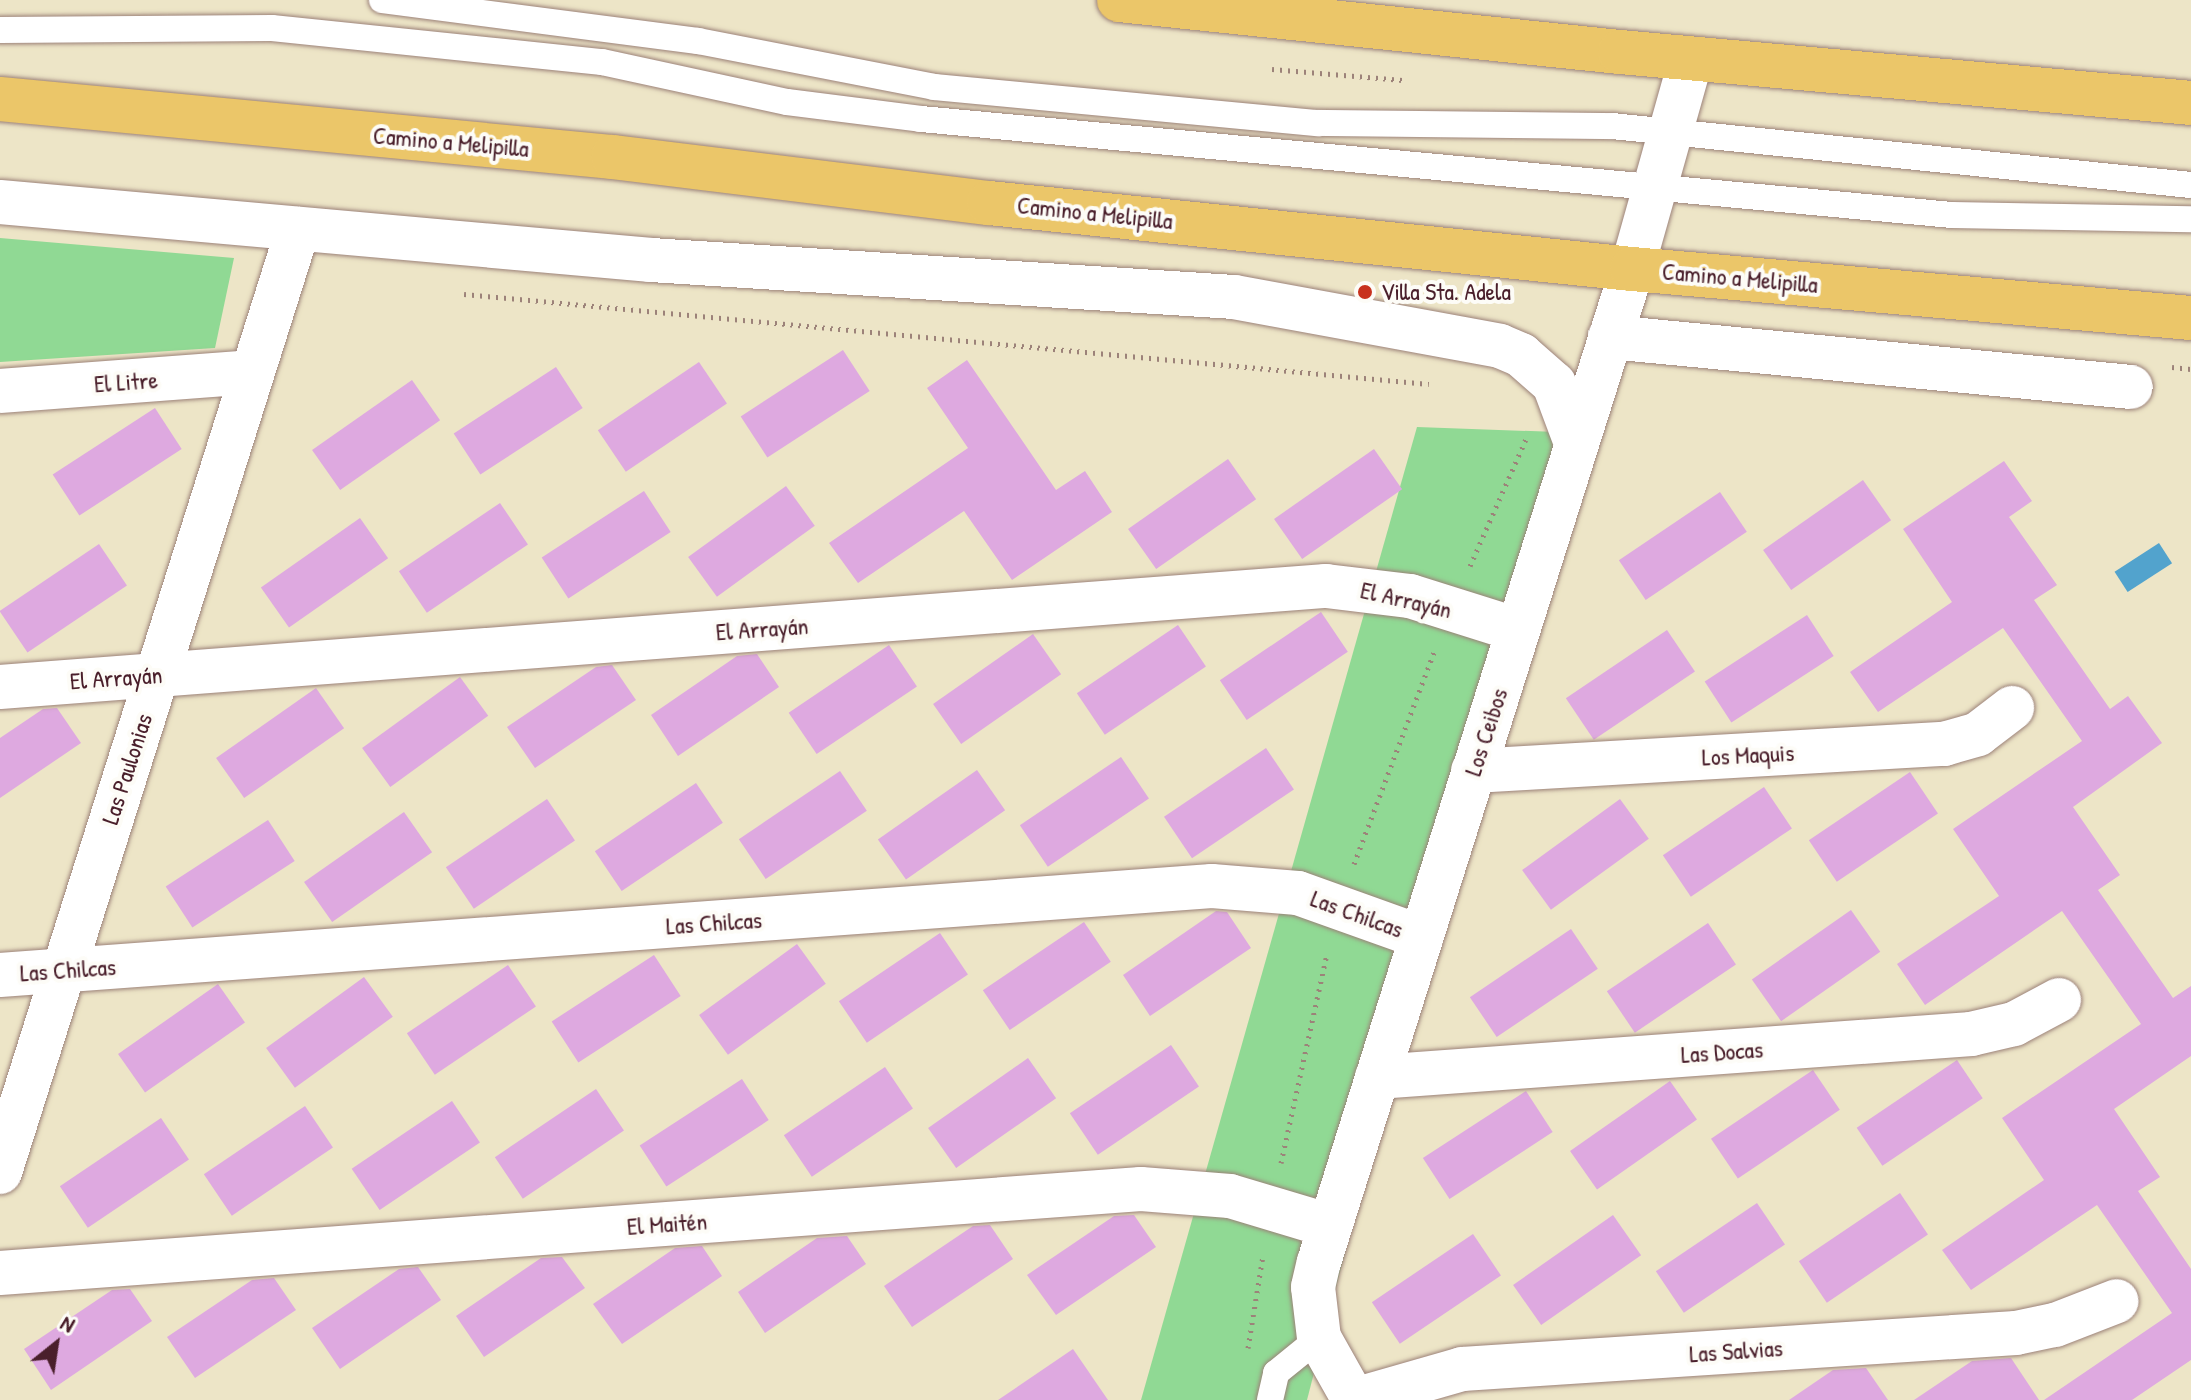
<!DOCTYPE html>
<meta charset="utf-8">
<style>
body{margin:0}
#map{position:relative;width:2191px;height:1400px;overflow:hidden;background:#ede5c7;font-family:"Patrick Hand",sans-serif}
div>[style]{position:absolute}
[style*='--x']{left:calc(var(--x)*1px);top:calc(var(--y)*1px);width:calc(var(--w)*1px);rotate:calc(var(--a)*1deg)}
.green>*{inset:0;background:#90d994}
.water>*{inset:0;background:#52a3cd;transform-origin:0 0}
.building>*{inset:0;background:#dea9e0;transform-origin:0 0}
.path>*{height:5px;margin-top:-2.5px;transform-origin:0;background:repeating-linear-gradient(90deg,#9c8279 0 2px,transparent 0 8px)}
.roads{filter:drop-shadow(0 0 2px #9c8279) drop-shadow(0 0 2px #9c8279)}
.service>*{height:26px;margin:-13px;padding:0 13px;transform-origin:13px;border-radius:13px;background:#fff}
.minor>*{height:44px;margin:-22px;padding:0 22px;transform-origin:22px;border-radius:22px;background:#fff}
.primary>*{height:44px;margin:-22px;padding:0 22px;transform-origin:22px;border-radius:22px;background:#ebc669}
.dots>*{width:22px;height:22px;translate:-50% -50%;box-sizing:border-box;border:4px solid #fdfcf7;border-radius:50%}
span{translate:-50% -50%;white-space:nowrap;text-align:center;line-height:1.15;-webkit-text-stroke:8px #fdfcf7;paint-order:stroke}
.street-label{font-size:24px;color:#4a1f2b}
.poi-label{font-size:24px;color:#4a1f2b}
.left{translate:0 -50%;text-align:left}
.north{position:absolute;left:16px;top:1304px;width:80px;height:80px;-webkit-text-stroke:6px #fdfcf7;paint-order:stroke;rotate:30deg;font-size:22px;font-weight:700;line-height:32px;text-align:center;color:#4a1f2b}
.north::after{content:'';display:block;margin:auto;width:28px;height:36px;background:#4a1f2b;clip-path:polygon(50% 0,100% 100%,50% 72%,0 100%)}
</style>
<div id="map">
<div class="green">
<div style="clip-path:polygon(0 238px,234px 258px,215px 348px,0 362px)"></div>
<div style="clip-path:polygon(1417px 427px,1557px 432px,1307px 1400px,1141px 1400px)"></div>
</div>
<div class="water">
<div style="left:2159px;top:543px;width:24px;height:53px;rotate:57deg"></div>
</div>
<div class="building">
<div style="left:843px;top:350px;width:49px;height:122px;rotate:57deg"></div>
<div style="clip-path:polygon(967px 360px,1056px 490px,1085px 471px,1112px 512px,1012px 580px,964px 511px,858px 583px,829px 543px,968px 448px,927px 388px)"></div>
<div style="left:699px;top:362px;width:50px;height:122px;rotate:56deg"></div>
<div style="left:556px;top:367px;width:49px;height:122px;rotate:57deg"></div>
<div style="left:412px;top:380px;width:49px;height:122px;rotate:55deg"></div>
<div style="left:155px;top:408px;width:49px;height:122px;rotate:57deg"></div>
<div style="left:1374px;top:449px;width:49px;height:122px;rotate:55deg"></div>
<div style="left:1228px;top:459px;width:49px;height:122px;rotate:55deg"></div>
<div style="clip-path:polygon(2004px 461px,2032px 501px,2009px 517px,2057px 585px,2034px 600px,2110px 709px,2128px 696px,2162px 743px,2073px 807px,2120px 875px,2098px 890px,2173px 998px,2191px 986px,2191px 1056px,2114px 1109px,2160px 1177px,2138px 1191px,2191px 1269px,2191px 1360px,2132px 1400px,2044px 1400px,2172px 1313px,2097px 1205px,1971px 1290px,1942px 1250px,2044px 1180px,2002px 1118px,2141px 1024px,2062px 911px,1925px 1005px,1897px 964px,1999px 896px,1953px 829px,2082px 741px,2003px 628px,1878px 712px,1850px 672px,1952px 602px,1903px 529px)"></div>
<div style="left:1863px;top:480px;width:49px;height:122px;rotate:55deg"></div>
<div style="left:786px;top:486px;width:49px;height:121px;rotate:54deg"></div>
<div style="left:644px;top:491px;width:49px;height:122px;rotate:57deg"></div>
<div style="left:1720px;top:492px;width:48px;height:122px;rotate:56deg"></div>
<div style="left:500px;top:503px;width:50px;height:122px;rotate:56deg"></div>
<div style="left:360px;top:518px;width:49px;height:121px;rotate:55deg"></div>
<div style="left:99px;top:544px;width:50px;height:120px;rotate:56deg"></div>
<div style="left:1321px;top:612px;width:48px;height:122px;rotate:56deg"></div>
<div style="left:1807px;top:615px;width:49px;height:122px;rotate:57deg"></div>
<div style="left:1178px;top:625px;width:50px;height:122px;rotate:56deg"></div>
<div style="left:1667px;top:630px;width:50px;height:122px;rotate:56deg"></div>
<div style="left:1033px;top:634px;width:49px;height:122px;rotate:55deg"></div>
<div style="left:889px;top:645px;width:50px;height:121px;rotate:56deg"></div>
<div style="clip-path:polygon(757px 654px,779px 687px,678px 756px,651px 715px,737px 656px)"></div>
<div style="clip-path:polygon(612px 665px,636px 700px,535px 768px,507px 727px,596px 667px)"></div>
<div style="left:460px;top:677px;width:48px;height:121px;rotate:54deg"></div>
<div style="left:316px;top:688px;width:49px;height:122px;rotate:55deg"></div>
<div style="clip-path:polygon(57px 708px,81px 743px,0 798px,0 738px,43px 709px)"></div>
<div style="left:1266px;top:748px;width:50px;height:123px;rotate:56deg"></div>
<div style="left:1121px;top:757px;width:50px;height:122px;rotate:56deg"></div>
<div style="left:977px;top:770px;width:49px;height:121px;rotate:55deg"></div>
<div style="left:840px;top:771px;width:48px;height:122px;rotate:56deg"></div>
<div style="left:1910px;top:772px;width:50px;height:122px;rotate:56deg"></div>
<div style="left:696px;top:783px;width:48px;height:122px;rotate:56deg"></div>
<div style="left:1764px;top:787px;width:50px;height:122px;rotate:56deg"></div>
<div style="left:547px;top:799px;width:50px;height:122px;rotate:56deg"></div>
<div style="left:1620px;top:799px;width:49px;height:121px;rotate:54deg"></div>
<div style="left:404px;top:812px;width:49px;height:122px;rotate:55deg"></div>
<div style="left:268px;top:820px;width:49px;height:122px;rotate:57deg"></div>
<div style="left:1851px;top:910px;width:51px;height:121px;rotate:55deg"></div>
<div style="clip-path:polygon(1216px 911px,1227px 912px,1251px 948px,1150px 1016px,1123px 975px)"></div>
<div style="left:1084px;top:922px;width:48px;height:122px;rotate:56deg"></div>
<div style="left:1708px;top:923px;width:50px;height:122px;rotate:56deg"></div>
<div style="left:1571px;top:929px;width:48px;height:122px;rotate:56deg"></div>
<div style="left:940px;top:933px;width:50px;height:122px;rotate:56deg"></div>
<div style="left:797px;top:944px;width:49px;height:121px;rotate:54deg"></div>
<div style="left:654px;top:955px;width:49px;height:122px;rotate:57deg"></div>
<div style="left:508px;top:965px;width:50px;height:122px;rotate:56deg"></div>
<div style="left:364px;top:977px;width:49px;height:121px;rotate:54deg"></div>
<div style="left:218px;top:984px;width:47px;height:122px;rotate:55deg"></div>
<div style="left:1171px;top:1045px;width:50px;height:122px;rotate:56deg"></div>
<div style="left:1028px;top:1058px;width:49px;height:122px;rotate:55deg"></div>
<div style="left:1957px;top:1060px;width:46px;height:121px;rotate:56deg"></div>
<div style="left:885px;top:1067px;width:50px;height:122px;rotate:56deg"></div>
<div style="left:1813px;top:1070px;width:48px;height:123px;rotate:56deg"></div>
<div style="left:742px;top:1079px;width:49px;height:122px;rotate:57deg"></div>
<div style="left:1670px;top:1081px;width:47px;height:122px;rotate:55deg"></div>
<div style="left:596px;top:1089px;width:50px;height:122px;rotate:56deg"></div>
<div style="left:1526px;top:1091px;width:49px;height:123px;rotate:57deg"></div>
<div style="left:452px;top:1101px;width:50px;height:121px;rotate:56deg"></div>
<div style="left:305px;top:1106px;width:50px;height:122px;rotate:56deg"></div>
<div style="left:161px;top:1118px;width:50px;height:122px;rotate:56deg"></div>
<div style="left:1900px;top:1193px;width:50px;height:122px;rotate:56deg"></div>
<div style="left:1757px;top:1203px;width:50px;height:122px;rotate:56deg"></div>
<div style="clip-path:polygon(1134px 1215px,1156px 1247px,1056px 1315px,1027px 1275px,1114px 1216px)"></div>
<div style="left:1613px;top:1215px;width:49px;height:122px;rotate:55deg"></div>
<div style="clip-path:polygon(990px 1225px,1013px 1259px,912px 1327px,884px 1286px,973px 1226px)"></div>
<div style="left:1473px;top:1234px;width:50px;height:122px;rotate:56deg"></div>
<div style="clip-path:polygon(847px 1236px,866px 1264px,765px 1333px,738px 1292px,817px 1238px)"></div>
<div style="clip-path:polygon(702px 1246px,722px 1276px,622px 1344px,593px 1304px,675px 1248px)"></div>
<div style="clip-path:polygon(562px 1257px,585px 1288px,484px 1357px,456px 1316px,541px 1258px)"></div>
<div style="clip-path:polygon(418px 1267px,441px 1300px,340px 1369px,312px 1328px,399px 1269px)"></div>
<div style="clip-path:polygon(274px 1278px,296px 1310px,195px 1378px,167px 1337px,252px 1280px)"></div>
<div style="clip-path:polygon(130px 1289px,152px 1321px,51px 1390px,24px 1349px,112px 1290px)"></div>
<div style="clip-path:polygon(1073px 1349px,1108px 1400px,998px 1400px)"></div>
<div style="clip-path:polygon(2011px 1358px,2039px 1400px,1914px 1400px,1972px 1361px)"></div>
<div style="clip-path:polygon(1866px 1368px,1888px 1400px,1789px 1400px,1833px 1370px)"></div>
</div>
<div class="path">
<div style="--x:1272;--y:69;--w:131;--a:4.8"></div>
<div style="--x:464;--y:294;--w:969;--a:5.33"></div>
<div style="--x:2172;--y:367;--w:19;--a:6"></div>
<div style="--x:1470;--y:566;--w:139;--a:-66.2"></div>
<div style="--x:1354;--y:864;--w:227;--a:-69.3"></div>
<div style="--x:1281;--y:1163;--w:214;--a:-77.6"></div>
<div style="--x:1248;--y:1348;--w:94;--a:-80.8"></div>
</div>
<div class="roads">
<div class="service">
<div style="--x:382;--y:0;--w:319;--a:7.4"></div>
<div style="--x:698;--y:41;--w:240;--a:11"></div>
<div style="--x:934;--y:87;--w:386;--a:5.4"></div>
<div style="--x:1318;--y:123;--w:294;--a:0.6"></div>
<div style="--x:1612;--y:126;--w:582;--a:5.82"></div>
<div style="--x:0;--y:30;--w:272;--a:-0.4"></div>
<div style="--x:272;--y:28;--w:332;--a:5.9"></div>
<div style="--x:602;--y:62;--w:189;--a:12.2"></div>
<div style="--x:787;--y:102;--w:135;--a:7.2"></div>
<div style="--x:921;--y:119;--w:1034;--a:5.32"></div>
<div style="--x:1951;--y:215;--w:240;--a:1"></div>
<div style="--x:1270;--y:1400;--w:28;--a:-77"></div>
<div style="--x:1276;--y:1373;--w:55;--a:-39.1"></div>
</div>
<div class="minor">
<div style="--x:0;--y:202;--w:654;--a:5.09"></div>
<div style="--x:651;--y:260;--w:584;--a:3.63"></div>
<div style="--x:1234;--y:297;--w:270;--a:10.4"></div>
<div style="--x:1500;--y:346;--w:23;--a:23"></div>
<div style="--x:1521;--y:355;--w:44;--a:41.3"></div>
<div style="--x:1554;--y:384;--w:63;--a:69.6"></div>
<div style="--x:1610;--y:337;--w:523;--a:5.48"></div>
<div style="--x:0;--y:391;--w:253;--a:-4.3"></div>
<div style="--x:0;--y:687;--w:1330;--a:-4.36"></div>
<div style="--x:1326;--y:586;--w:85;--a:6.8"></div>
<div style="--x:1410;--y:596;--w:113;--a:17.5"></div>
<div style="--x:1473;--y:771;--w:472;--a:-3.3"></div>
<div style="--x:1944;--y:744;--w:35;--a:-16"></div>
<div style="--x:1978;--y:734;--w:43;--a:-37.4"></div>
<div style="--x:0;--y:975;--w:1215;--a:-4.2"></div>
<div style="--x:1212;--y:886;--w:86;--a:4.7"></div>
<div style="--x:1298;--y:893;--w:131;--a:19.7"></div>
<div style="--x:1377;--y:1077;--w:596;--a:-4.14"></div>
<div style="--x:1971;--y:1034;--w:44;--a:-13.1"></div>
<div style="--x:2014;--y:1024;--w:51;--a:-28.1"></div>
<div style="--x:0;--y:1172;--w:989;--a:-72.46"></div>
<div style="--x:0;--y:1273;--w:1144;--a:-4.21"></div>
<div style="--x:1141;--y:1189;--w:89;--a:4.5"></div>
<div style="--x:1230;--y:1196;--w:104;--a:16.7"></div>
<div style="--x:1354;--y:1400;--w:71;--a:-119.4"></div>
<div style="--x:1319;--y:1338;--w:51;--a:-96.7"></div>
<div style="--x:1313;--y:1287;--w:26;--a:-77"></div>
<div style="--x:1319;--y:1262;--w:1041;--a:-72.5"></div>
<div style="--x:1632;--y:269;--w:218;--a:-74.3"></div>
<div style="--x:1354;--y:1400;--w:112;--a:-16"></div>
<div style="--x:1462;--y:1369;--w:555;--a:-3.72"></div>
<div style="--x:2016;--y:1333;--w:40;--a:-12"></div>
<div style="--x:2055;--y:1325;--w:66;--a:-21.2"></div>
</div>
<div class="primary">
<div style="--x:1119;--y:0;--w:504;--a:5.93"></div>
<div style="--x:1620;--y:52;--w:573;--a:5.1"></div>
<div style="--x:0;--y:99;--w:616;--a:5.41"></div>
<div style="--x:613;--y:157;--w:379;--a:7"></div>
<div style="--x:989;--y:203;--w:646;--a:5.86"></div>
<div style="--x:1632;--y:269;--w:561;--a:5.01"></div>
</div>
</div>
<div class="dots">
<div style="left:1365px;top:292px;background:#c8321e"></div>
</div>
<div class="street-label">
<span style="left:451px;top:142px;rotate:5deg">Camino a Melipilla</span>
<span style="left:1095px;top:213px;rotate:6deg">Camino a Melipilla</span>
<span style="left:1740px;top:278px;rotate:5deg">Camino a Melipilla</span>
<span style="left:126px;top:382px;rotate:-4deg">El Litre</span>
<span style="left:1406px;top:600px;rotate:13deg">El Arrayán</span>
<span style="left:762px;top:629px;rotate:-4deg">El Arrayán</span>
<span style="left:116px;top:678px;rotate:-4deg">El Arrayán</span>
<span style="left:1486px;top:732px;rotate:-72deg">Los Ceibos</span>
<span style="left:1748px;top:755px;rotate:-3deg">Los Maquis</span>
<span style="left:127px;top:769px;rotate:-72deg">Las Paulonias</span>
<span style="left:1357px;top:914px;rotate:20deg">Las Chilcas</span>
<span style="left:714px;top:923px;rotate:-4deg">Las Chilcas</span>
<span style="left:68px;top:970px;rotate:-4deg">Las Chilcas</span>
<span style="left:1722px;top:1052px;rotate:-4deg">Las Docas</span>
<span style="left:667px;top:1224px;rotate:-4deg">El Maitén</span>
<span style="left:1736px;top:1351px;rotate:-4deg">Las Salvias</span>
</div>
<div class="poi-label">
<span class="left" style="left:1381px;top:292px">Villa Sta. Adela</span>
</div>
<div class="north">N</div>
</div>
